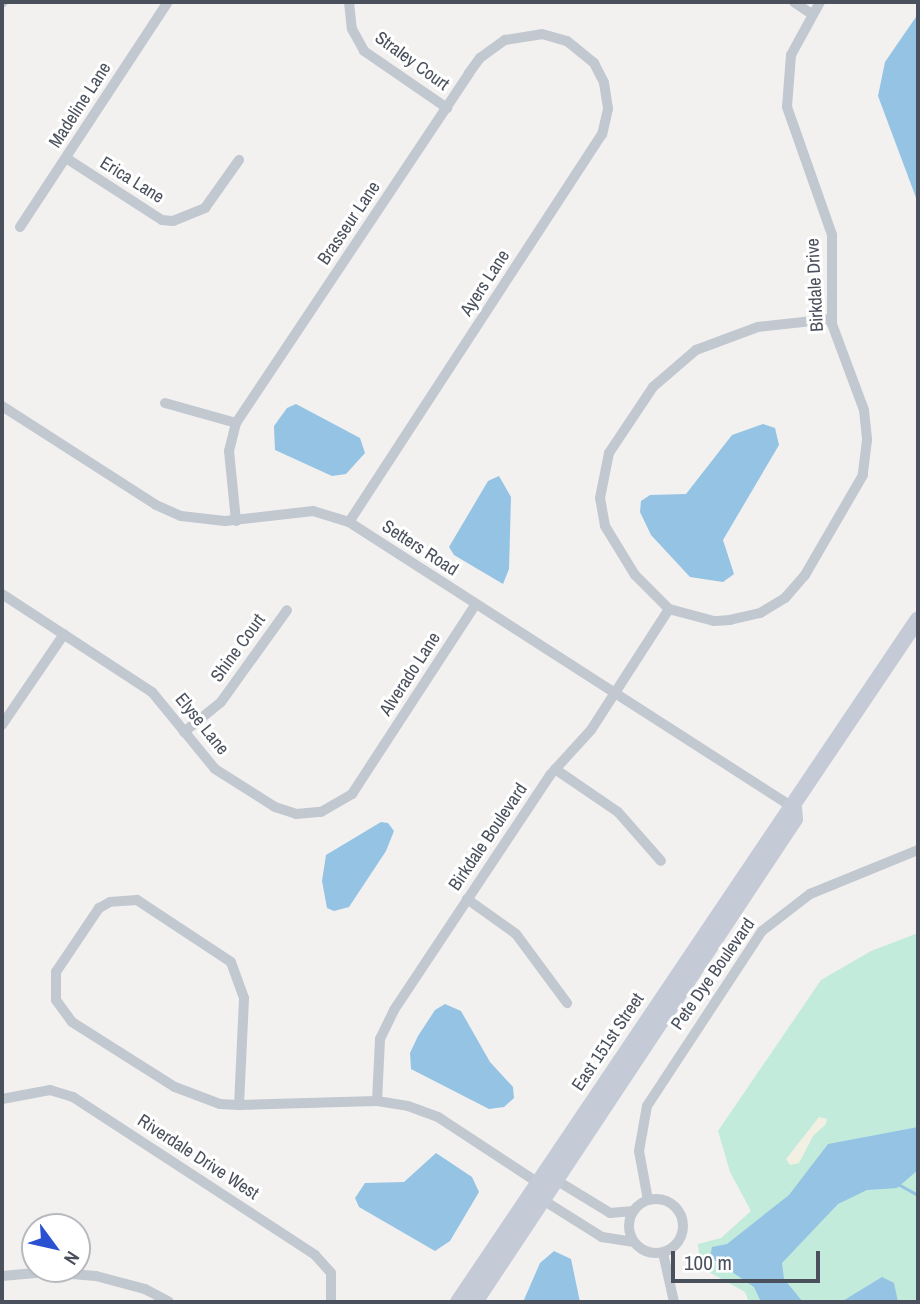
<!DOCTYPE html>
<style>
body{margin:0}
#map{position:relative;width:920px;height:1304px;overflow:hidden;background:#f2f1f0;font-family:"Archivo Narrow",sans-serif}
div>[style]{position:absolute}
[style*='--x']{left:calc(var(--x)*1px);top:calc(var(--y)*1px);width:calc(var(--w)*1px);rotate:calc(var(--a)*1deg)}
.green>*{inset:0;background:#c3ebdb}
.sand>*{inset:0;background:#f2f0e3}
.water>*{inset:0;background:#94c3e4}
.stream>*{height:2.5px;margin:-1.25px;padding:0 1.25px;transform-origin:1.25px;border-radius:1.25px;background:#94c3e4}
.street>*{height:10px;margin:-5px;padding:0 5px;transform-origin:5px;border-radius:5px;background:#c2c8d0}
.street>.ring{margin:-5px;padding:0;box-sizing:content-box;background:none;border:10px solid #c2c8d0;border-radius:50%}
.secondary>*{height:16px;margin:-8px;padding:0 8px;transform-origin:8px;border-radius:8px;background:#c5cad7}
span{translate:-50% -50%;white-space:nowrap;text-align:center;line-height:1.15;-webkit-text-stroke:6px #fff;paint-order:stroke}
.street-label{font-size:18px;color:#4a505c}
.frame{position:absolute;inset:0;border:4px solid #4a505c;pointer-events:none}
.north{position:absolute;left:21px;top:1213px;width:70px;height:70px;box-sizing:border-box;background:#fff;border:2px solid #b7b9be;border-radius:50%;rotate:123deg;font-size:19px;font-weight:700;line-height:28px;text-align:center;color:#4a505c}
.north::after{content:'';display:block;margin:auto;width:24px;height:32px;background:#2a51d2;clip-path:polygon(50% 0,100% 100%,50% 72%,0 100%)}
.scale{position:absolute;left:671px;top:1251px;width:149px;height:32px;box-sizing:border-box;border:4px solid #4a505c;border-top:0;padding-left:9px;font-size:21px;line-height:24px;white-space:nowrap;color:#4a505c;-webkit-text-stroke:5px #fff;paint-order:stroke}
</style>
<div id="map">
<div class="green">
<div style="clip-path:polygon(918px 933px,918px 1302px,749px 1302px,745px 1292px,700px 1267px,698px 1244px,721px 1238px,751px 1211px,730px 1172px,718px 1131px,821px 980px,871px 951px)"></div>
</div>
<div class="sand">
<div style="clip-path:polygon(819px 1117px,827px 1119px,826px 1124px,813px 1136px,799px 1163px,790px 1165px,786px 1159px)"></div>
</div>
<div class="water">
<div style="clip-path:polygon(918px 14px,918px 203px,878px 96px,885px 62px)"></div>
<div style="clip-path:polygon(296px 404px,360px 438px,365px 453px,346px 474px,332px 476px,275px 450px,274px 426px,287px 408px)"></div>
<div style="clip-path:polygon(763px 424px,775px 428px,779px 445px,723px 540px,734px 574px,723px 582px,690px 577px,651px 535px,640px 512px,641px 501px,650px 495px,686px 494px,732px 435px)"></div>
<div style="clip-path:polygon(499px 476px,511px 497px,509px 569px,503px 584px,454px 555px,449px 547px,488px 481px)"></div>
<div style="clip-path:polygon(381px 822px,388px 823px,394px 831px,386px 851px,349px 907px,334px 911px,327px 908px,322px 881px,326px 855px)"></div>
<div style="clip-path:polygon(445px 1004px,461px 1011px,490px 1062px,513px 1087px,514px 1098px,504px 1107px,489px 1109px,411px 1069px,410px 1053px,418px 1036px,435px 1010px)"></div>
<div style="clip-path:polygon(918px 1127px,918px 1170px,897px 1188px,867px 1190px,838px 1204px,782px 1263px,784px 1279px,803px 1302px,761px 1302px,754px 1287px,710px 1257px,712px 1247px,727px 1244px,789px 1195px,828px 1144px)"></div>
<div style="clip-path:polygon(436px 1153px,472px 1177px,479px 1192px,450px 1241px,435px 1251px,359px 1207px,355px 1198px,365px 1183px,404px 1182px)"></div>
<div style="clip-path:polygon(554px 1251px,571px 1259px,580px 1302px,523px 1302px,540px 1263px)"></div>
<div style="clip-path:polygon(882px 1277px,894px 1283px,898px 1302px,841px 1302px)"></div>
</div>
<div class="stream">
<div style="--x:900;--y:1185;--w:21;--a:29"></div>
</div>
<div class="street">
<div style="--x:349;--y:2;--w:27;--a:84"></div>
<div style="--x:352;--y:29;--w:25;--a:61"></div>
<div style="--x:364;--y:51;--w:101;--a:34.5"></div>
<div style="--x:794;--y:2;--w:22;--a:34"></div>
<div style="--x:820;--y:2;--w:60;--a:118.7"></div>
<div style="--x:791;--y:55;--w:52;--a:94.4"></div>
<div style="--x:787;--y:107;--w:136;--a:70.6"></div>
<div style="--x:832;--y:235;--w:89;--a:90"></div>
<div style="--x:832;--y:324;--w:92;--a:69.6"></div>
<div style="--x:864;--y:410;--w:30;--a:84"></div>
<div style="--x:867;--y:440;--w:35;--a:97"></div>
<div style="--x:863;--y:475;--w:116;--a:120.1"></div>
<div style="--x:805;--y:575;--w:30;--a:131"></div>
<div style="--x:785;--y:598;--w:29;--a:149"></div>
<div style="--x:760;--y:613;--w:31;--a:167"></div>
<div style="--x:730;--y:620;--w:16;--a:176"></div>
<div style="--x:714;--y:621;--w:47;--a:-165.1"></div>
<div style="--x:669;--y:609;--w:48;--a:-135"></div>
<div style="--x:635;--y:575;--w:57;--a:-121.5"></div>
<div style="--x:605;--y:526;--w:28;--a:-100"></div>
<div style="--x:600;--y:498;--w:46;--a:-78.7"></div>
<div style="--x:609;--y:453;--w:79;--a:-56.3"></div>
<div style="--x:653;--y:387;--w:57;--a:-40.7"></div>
<div style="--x:696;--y:350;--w:66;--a:-20.4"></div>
<div style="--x:758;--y:327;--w:73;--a:-6.3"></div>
<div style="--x:2;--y:3;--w:1;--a:-45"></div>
<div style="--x:66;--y:158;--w:114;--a:32.9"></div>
<div style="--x:162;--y:220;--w:11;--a:5"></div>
<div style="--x:173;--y:221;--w:35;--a:-22"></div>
<div style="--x:205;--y:208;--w:59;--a:-54.7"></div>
<div style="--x:20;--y:227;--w:269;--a:-56.7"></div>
<div style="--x:165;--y:403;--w:74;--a:15.7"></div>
<div style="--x:2;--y:406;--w:183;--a:32.7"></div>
<div style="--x:156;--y:505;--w:27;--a:24"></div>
<div style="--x:181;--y:516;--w:44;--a:6.5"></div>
<div style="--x:225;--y:521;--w:89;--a:-6.5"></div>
<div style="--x:313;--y:511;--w:38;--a:17"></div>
<div style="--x:349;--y:522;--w:529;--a:32.73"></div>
<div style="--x:236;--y:521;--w:70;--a:-95.7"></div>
<div style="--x:229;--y:451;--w:29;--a:-76"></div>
<div style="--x:236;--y:423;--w:420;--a:-56.3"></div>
<div style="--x:469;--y:73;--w:19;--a:-54"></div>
<div style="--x:480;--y:58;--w:31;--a:-36"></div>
<div style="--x:505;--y:40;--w:37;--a:-9"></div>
<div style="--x:542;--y:34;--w:26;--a:16"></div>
<div style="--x:567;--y:41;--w:35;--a:39"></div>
<div style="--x:594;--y:63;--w:22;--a:63"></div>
<div style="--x:604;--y:83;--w:26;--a:81"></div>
<div style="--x:608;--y:109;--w:26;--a:103"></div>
<div style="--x:602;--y:134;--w:463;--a:123.1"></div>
<div style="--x:2;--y:594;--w:179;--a:33.2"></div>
<div style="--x:152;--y:692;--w:99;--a:50.7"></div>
<div style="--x:215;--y:769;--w:71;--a:32.3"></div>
<div style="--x:275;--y:807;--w:22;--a:18"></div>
<div style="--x:296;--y:814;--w:25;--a:-5"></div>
<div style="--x:321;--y:812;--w:36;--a:-30"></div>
<div style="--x:352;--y:794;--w:225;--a:-56.9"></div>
<div style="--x:2;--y:725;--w:110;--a:-55.7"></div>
<div style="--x:184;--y:732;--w:48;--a:-39"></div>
<div style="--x:221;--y:702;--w:113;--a:-54.3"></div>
<div style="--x:555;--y:769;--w:76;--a:34.3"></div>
<div style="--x:618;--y:812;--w:65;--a:48.7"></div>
<div style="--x:467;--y:899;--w:60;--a:35.5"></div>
<div style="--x:516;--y:934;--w:86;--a:53.5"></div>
<div style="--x:2;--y:1099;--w:49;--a:-10.6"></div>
<div style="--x:50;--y:1090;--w:24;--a:17"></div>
<div style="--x:73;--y:1097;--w:289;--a:33.1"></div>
<div style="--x:315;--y:1255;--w:24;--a:48"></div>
<div style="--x:331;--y:1273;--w:29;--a:90"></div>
<div style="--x:377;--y:1101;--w:62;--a:-87.2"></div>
<div style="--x:380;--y:1039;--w:32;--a:-64"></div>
<div style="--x:394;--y:1010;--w:282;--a:-56.4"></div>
<div style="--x:550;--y:775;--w:61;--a:-47.7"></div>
<div style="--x:591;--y:730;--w:144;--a:-57.2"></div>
<div style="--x:239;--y:1105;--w:107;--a:-87.3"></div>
<div style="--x:244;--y:998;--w:38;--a:-110"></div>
<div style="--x:231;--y:962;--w:113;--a:-146.6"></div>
<div style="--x:137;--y:900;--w:27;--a:176"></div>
<div style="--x:110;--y:902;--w:13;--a:151"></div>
<div style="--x:99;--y:908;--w:77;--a:123.9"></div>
<div style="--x:56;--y:972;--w:28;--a:90"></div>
<div style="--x:56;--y:1000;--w:27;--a:54"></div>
<div style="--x:72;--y:1022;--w:122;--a:32.3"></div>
<div style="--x:175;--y:1087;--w:48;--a:20.7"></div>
<div style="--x:220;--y:1104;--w:19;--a:3"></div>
<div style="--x:239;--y:1105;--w:138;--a:-1.7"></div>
<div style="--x:377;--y:1101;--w:31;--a:9"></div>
<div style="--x:408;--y:1106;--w:32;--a:20"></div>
<div style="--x:438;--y:1117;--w:118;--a:33.3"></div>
<div style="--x:556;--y:1180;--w:63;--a:31.4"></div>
<div style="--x:610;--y:1213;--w:23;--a:-5"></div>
<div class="ring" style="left:629px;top:1199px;width:44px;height:44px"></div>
<div style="--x:543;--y:1200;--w:70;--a:32.1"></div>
<div style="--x:602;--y:1237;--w:32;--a:9"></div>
<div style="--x:648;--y:1200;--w:50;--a:-100.4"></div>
<div style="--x:639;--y:1151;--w:46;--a:-79.9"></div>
<div style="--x:647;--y:1106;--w:209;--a:-56.7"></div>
<div style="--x:762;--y:931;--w:61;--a:-37.6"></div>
<div style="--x:810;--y:894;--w:117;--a:-22.2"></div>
<div style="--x:663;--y:1253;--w:50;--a:77.3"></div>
<div style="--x:2;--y:1276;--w:45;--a:-5.1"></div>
<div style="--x:47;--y:1272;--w:49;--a:4.7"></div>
<div style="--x:96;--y:1276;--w:51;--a:14.9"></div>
<div style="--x:145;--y:1289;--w:27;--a:28"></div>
</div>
<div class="secondary">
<div style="--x:458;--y:1302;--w:823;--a:-56.04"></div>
<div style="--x:475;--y:1302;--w:579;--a:-56.47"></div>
<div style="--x:795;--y:819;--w:11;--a:-95"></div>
</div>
<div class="street-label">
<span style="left:412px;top:61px;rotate:36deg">Straley Court</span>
<span style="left:80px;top:105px;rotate:-57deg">Madeline Lane</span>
<span style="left:132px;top:180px;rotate:32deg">Erica Lane</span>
<span style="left:349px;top:223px;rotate:-56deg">Brasseur Lane</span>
<span style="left:485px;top:283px;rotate:-57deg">Ayers Lane</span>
<span style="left:815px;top:285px;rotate:-93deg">Birkdale Drive</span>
<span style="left:420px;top:548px;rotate:33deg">Setters Road</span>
<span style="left:238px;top:648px;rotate:-54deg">Shine Court</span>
<span style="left:410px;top:674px;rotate:-57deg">Alverado Lane</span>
<span style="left:202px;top:724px;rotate:51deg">Elyse Lane</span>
<span style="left:488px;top:837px;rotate:-56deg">Birkdale Boulevard</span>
<span style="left:713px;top:974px;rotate:-55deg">Pete Dye Boulevard</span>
<span style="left:608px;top:1042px;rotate:-56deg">East 151st Street</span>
<span style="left:198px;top:1157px;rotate:33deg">Riverdale Drive West</span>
</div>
<div class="frame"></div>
<div class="north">N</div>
<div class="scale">100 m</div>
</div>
